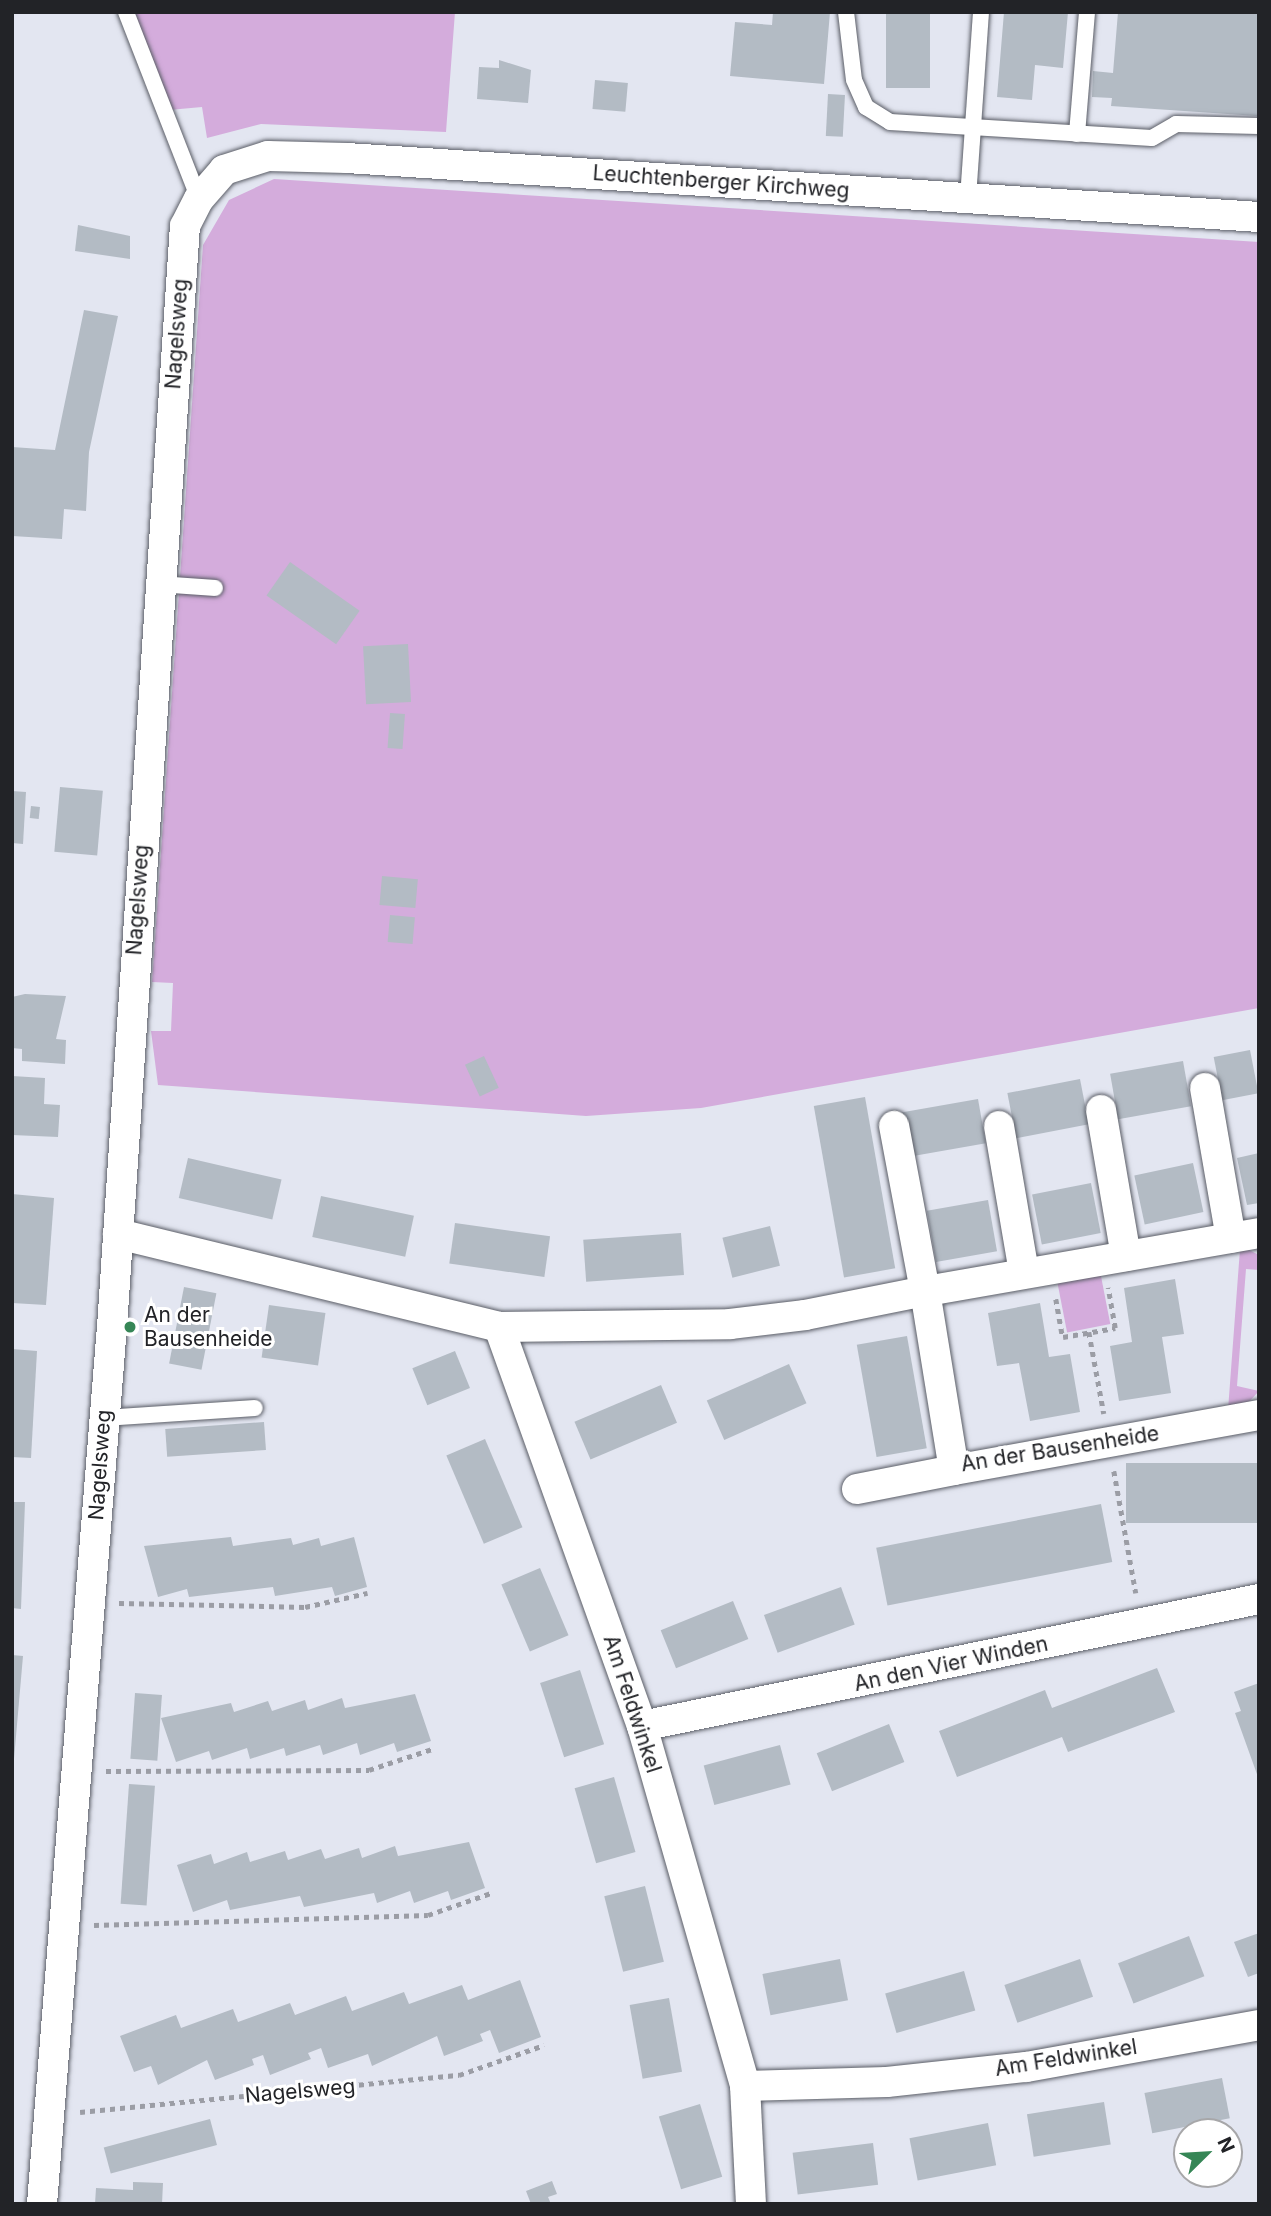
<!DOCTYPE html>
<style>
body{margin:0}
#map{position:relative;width:1271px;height:2216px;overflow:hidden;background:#e3e6f1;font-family:Inter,sans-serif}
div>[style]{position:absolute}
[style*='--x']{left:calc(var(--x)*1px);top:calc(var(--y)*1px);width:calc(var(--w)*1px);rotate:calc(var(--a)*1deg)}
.green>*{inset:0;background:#d4acdc;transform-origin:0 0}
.building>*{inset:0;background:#b3bbc4;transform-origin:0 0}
.path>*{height:4.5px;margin-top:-2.25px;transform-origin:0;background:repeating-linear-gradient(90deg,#9b9da5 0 5px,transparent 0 10px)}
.roads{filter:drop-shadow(0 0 2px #5a5d66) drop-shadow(0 0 2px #5a5d66)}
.service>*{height:16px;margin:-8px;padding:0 8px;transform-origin:8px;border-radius:8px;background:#fff}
.minor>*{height:30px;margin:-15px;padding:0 15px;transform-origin:15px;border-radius:15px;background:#fff}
.dots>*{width:19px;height:19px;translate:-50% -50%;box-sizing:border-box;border:4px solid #fff;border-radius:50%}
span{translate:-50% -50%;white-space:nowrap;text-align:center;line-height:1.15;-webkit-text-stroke:6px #fff;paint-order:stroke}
.street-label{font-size:21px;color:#222327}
.poi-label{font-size:21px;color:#222327}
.left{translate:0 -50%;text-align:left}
.frame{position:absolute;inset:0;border:14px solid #222327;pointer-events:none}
.north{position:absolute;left:1173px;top:2118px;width:70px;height:70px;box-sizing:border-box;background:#fff;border:2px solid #a7a7a9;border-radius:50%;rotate:66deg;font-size:19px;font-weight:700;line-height:28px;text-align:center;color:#222327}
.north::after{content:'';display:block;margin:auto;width:24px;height:32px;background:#368656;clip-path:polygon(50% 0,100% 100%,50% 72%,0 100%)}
</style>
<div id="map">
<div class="green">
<div style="clip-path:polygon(132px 12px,455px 12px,446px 132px,261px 124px,207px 138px,202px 107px,169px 110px)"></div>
<div style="clip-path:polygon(274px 179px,1259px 242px,1259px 1008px,701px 1108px,586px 1116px,158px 1085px,151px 1031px,171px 1031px,173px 983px,152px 982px,203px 245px,229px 200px)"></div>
<div style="clip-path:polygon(1245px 1248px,1259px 1255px,1259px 1270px,1246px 1269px,1237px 1386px,1259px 1391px,1247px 1404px,1228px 1410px,1240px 1249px)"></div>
<div style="left:1100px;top:1271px;width:54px;height:44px;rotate:79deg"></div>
</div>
<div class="building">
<div style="clip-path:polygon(773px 12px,830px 12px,824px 84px,730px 76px,735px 22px,772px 25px)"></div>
<div style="left:886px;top:12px;width:44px;height:76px"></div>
<div style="clip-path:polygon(1004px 12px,1068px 12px,1063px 68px,1035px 65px,1032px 100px,997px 97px)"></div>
<div style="clip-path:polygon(1118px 12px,1259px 12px,1257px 116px,1111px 106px,1112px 98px,1092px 97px,1093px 71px,1113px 73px)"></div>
<div style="clip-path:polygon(499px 60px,531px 70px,528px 103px,477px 99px,479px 67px,499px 68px)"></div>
<div style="left:595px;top:80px;width:33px;height:29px;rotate:5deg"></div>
<div style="left:828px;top:94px;width:17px;height:42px;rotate:3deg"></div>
<div style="clip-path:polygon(78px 225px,130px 236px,130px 259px,75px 251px)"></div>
<div style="clip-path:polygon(84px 310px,118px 316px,89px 452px,86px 511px,64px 509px,62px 539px,12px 536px,12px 447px,55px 450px)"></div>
<div style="left:290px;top:562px;width:85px;height:41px;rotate:35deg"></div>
<div style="left:408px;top:644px;width:58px;height:45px;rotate:87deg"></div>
<div style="left:390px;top:713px;width:15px;height:35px;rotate:4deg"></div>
<div style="left:60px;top:787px;width:43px;height:65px;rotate:5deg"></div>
<div style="clip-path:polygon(12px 791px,26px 792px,23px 844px,12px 843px)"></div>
<div style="left:31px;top:806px;width:9px;height:12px;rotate:6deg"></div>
<div style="left:382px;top:876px;width:36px;height:29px;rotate:5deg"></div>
<div style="left:390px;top:915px;width:25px;height:27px;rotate:5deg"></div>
<div style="clip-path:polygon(25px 994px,66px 996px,56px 1039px,66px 1040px,65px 1064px,22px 1061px,22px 1049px,12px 1048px,12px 997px)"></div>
<div style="left:1250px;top:1050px;width:44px;height:37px;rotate:79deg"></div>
<div style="left:484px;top:1056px;width:35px;height:21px;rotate:65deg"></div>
<div style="left:1183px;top:1061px;width:46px;height:74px;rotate:80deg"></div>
<div style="clip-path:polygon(12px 1076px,45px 1078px,44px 1104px,60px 1105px,58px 1137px,12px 1135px)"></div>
<div style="left:1080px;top:1079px;width:46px;height:74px;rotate:79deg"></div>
<div style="left:865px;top:1097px;width:174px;height:52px;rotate:80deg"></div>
<div style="left:978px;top:1099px;width:45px;height:78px;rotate:80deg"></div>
<div style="clip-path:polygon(1259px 1153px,1259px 1203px,1247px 1205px,1237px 1158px)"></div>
<div style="left:188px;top:1158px;width:96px;height:41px;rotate:13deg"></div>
<div style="left:1193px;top:1163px;width:50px;height:60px;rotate:78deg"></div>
<div style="left:1091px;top:1183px;width:51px;height:60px;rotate:79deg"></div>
<div style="clip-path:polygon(12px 1194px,54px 1198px,46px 1305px,12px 1303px)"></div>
<div style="left:321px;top:1196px;width:95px;height:42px;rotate:12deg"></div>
<div style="left:988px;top:1200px;width:52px;height:62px;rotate:80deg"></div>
<div style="left:455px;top:1223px;width:96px;height:41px;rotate:8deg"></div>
<div style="left:770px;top:1226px;width:41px;height:49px;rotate:76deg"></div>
<div style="left:681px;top:1233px;width:42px;height:98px;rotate:86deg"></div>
<div style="clip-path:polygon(1175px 1279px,1184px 1334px,1162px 1337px,1171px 1393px,1119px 1401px,1110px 1346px,1132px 1342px,1124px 1288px)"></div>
<div style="left:184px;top:1287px;width:33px;height:78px;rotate:11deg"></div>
<div style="clip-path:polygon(1040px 1303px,1049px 1357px,1070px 1354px,1080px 1412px,1030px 1421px,1019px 1363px,997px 1366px,988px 1313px)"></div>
<div style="left:269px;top:1305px;width:57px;height:53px;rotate:8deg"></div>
<div style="left:907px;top:1336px;width:114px;height:51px;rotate:80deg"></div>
<div style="clip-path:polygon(12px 1349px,37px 1351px,31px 1458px,12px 1457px)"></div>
<div style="left:455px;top:1351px;width:40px;height:46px;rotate:68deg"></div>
<div style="left:789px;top:1364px;width:43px;height:90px;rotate:66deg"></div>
<div style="left:661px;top:1385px;width:41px;height:94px;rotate:67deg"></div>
<div style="left:264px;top:1422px;width:28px;height:99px;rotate:86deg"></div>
<div style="left:485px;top:1439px;width:96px;height:42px;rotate:67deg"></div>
<div style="left:1259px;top:1463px;width:60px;height:133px;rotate:90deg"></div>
<div style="clip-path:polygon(12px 1502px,25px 1502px,21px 1609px,12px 1608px)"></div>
<div style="left:1101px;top:1504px;width:59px;height:229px;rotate:79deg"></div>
<div style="clip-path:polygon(231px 1537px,233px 1546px,291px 1538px,293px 1545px,319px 1538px,321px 1546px,354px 1537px,367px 1587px,335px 1596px,332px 1587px,275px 1596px,273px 1587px,189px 1597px,187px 1589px,158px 1597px,144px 1546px)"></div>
<div style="left:540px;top:1568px;width:73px;height:42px;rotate:67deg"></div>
<div style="left:841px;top:1587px;width:40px;height:82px;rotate:70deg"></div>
<div style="left:733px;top:1601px;width:41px;height:78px;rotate:68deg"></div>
<div style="clip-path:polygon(12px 1655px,23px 1656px,14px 1759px,12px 1758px)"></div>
<div style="clip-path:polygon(1157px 1668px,1175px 1712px,1068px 1752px,1062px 1737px,957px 1777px,939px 1731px,1045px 1690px,1052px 1708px)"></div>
<div style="left:580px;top:1670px;width:78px;height:42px;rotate:72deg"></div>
<div style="clip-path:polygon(1259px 1683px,1259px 1777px,1258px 1777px,1235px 1713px,1241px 1711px,1234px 1692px)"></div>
<div style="left:135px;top:1693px;width:27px;height:66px;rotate:4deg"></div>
<div style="clip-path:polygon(415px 1694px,431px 1741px,397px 1752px,394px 1743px,360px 1755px,357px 1743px,323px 1755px,320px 1745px,286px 1756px,284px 1748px,250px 1759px,247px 1748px,212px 1760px,209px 1751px,176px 1762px,161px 1718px,231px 1703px,234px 1712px,268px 1701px,272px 1711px,305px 1700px,308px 1710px,342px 1698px,345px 1708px)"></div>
<div style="left:889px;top:1724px;width:41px;height:78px;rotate:68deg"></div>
<div style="left:780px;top:1745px;width:41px;height:79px;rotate:75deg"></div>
<div style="left:614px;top:1777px;width:78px;height:41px;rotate:74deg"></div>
<div style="left:129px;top:1784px;width:26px;height:120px;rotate:4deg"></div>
<div style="clip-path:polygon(469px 1842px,485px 1888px,451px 1900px,448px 1891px,414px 1903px,410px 1891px,377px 1903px,374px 1893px,304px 1907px,300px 1896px,230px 1910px,227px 1900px,193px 1912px,177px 1865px,211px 1854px,214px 1864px,247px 1852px,250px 1862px,285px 1851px,288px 1860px,321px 1849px,325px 1859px,359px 1848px,362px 1858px,395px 1846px,398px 1856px)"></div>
<div style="left:645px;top:1886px;width:78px;height:42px;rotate:76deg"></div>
<div style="clip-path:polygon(1259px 1933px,1259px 1973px,1248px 1977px,1234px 1942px)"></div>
<div style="left:1189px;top:1936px;width:43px;height:76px;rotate:69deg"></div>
<div style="left:840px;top:1959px;width:42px;height:79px;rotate:79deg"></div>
<div style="left:1080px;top:1959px;width:40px;height:80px;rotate:71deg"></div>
<div style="left:964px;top:1971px;width:41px;height:82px;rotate:74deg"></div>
<div style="clip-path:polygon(520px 1980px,541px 2037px,499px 2053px,490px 2030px,480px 2034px,483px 2041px,444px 2056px,437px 2036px,372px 2066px,368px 2054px,328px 2068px,321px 2048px,308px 2053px,311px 2059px,270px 2075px,263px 2055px,252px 2059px,254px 2065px,215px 2080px,207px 2060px,158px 2085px,151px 2066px,134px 2072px,120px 2036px,176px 2015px,181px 2028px,233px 2009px,238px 2022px,290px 2003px,295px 2015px,346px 1996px,352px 2011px,404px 1992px,409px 2004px,462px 1985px,468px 2000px)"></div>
<div style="left:669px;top:1998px;width:75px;height:40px;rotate:80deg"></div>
<div style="left:1222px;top:2078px;width:41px;height:79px;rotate:79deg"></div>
<div style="left:1104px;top:2102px;width:43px;height:78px;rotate:81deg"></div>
<div style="left:700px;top:2104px;width:76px;height:43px;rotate:73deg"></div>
<div style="left:210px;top:2119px;width:27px;height:110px;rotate:75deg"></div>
<div style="left:988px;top:2123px;width:43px;height:80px;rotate:79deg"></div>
<div style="left:873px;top:2143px;width:42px;height:81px;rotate:83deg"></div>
<div style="clip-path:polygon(552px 2181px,557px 2194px,548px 2197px,551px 2204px,531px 2204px,526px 2191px)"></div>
<div style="clip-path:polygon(133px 2182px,163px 2183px,162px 2204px,95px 2204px,96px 2188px,133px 2190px)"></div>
</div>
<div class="path">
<div style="--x:1056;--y:1299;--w:39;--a:80"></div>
<div style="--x:1063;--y:1337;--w:53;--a:-9.8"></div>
<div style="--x:1115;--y:1328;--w:41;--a:-99.9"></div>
<div style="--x:1089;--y:1332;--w:83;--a:79.6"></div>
<div style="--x:1114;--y:1471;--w:124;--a:79.8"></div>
<div style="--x:119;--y:1603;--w:186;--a:1.2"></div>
<div style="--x:305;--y:1607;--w:64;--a:-12.7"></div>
<div style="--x:106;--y:1771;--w:263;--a:-0.2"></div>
<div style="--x:369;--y:1770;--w:66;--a:-18.4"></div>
<div style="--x:94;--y:1925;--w:334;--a:-1.7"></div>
<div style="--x:428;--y:1915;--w:67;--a:-19.2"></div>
<div style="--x:80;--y:2112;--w:381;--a:-5.6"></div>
<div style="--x:459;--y:2075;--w:90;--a:-19.4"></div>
</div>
<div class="roads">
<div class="service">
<div style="--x:126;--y:12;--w:201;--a:68.7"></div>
<div style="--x:846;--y:12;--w:68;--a:83.3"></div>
<div style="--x:854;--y:80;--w:30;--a:66"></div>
<div style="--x:866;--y:107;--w:28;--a:32"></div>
<div style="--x:890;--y:122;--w:262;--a:3.5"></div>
<div style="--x:1152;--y:138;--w:28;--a:-30"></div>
<div style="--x:1176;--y:124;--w:83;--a:1.4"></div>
<div style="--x:1077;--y:134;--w:122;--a:-85.3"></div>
<div style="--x:968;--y:198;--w:186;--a:-86"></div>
<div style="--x:159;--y:584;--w:56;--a:4.1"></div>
<div style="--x:104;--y:1418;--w:151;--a:-3.8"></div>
</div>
<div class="minor">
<div style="--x:1205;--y:1088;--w:152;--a:80.2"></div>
<div style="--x:1101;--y:1110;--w:148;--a:80.3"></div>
<div style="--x:999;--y:1126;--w:149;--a:80.3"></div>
<div style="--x:1259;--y:1233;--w:339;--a:170.1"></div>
<div style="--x:925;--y:1291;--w:181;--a:80.8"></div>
<div style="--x:954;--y:1470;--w:310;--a:-10.2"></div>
<div style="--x:118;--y:1234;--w:392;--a:13.7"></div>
<div style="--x:499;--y:1327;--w:231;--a:-0.7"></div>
<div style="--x:730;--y:1324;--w:76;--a:-6.8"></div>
<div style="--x:805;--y:1315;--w:122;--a:-11.3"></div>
<div style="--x:925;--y:1291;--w:168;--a:-100.6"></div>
<div style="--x:499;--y:1327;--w:424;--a:70.3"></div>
<div style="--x:642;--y:1726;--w:374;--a:74"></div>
<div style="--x:745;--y:2086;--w:142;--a:-1.6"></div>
<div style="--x:887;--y:2082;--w:140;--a:-6.2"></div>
<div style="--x:1026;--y:2067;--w:237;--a:-10.2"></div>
<div style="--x:857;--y:1489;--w:99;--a:-11.1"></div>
<div style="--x:642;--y:1726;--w:630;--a:-11.63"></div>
<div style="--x:745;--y:2086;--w:118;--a:87.1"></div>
<div style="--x:42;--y:2204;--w:880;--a:-85.44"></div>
<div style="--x:112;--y:1327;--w:1103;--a:-86.21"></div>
<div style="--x:185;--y:226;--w:30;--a:-63"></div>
<div style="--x:199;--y:199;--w:38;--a:-49"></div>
<div style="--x:224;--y:170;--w:46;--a:-17.7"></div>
<div style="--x:268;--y:156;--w:79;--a:1.5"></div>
<div style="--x:347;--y:158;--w:914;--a:3.7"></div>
</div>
</div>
<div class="dots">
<div style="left:130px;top:1327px;background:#368656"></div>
</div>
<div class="street-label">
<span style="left:721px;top:182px;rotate:4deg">Leuchtenberger Kirchweg</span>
<span style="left:177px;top:334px;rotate:-86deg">Nagelsweg</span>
<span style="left:138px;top:900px;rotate:-86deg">Nagelsweg</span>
<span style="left:1060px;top:1449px;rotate:-9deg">An der Bausenheide</span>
<span style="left:100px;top:1465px;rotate:-86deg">Nagelsweg</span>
<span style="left:951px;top:1664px;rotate:-12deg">An den Vier Winden</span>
<span style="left:632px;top:1704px;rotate:72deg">Am Feldwinkel</span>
<span style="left:1066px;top:2058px;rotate:-9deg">Am Feldwinkel</span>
<span style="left:300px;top:2091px;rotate:-5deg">Nagelsweg</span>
</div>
<div class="poi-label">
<span class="left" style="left:144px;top:1327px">An der<br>Bausenheide</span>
</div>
<div class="frame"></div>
<div class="north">N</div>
</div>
